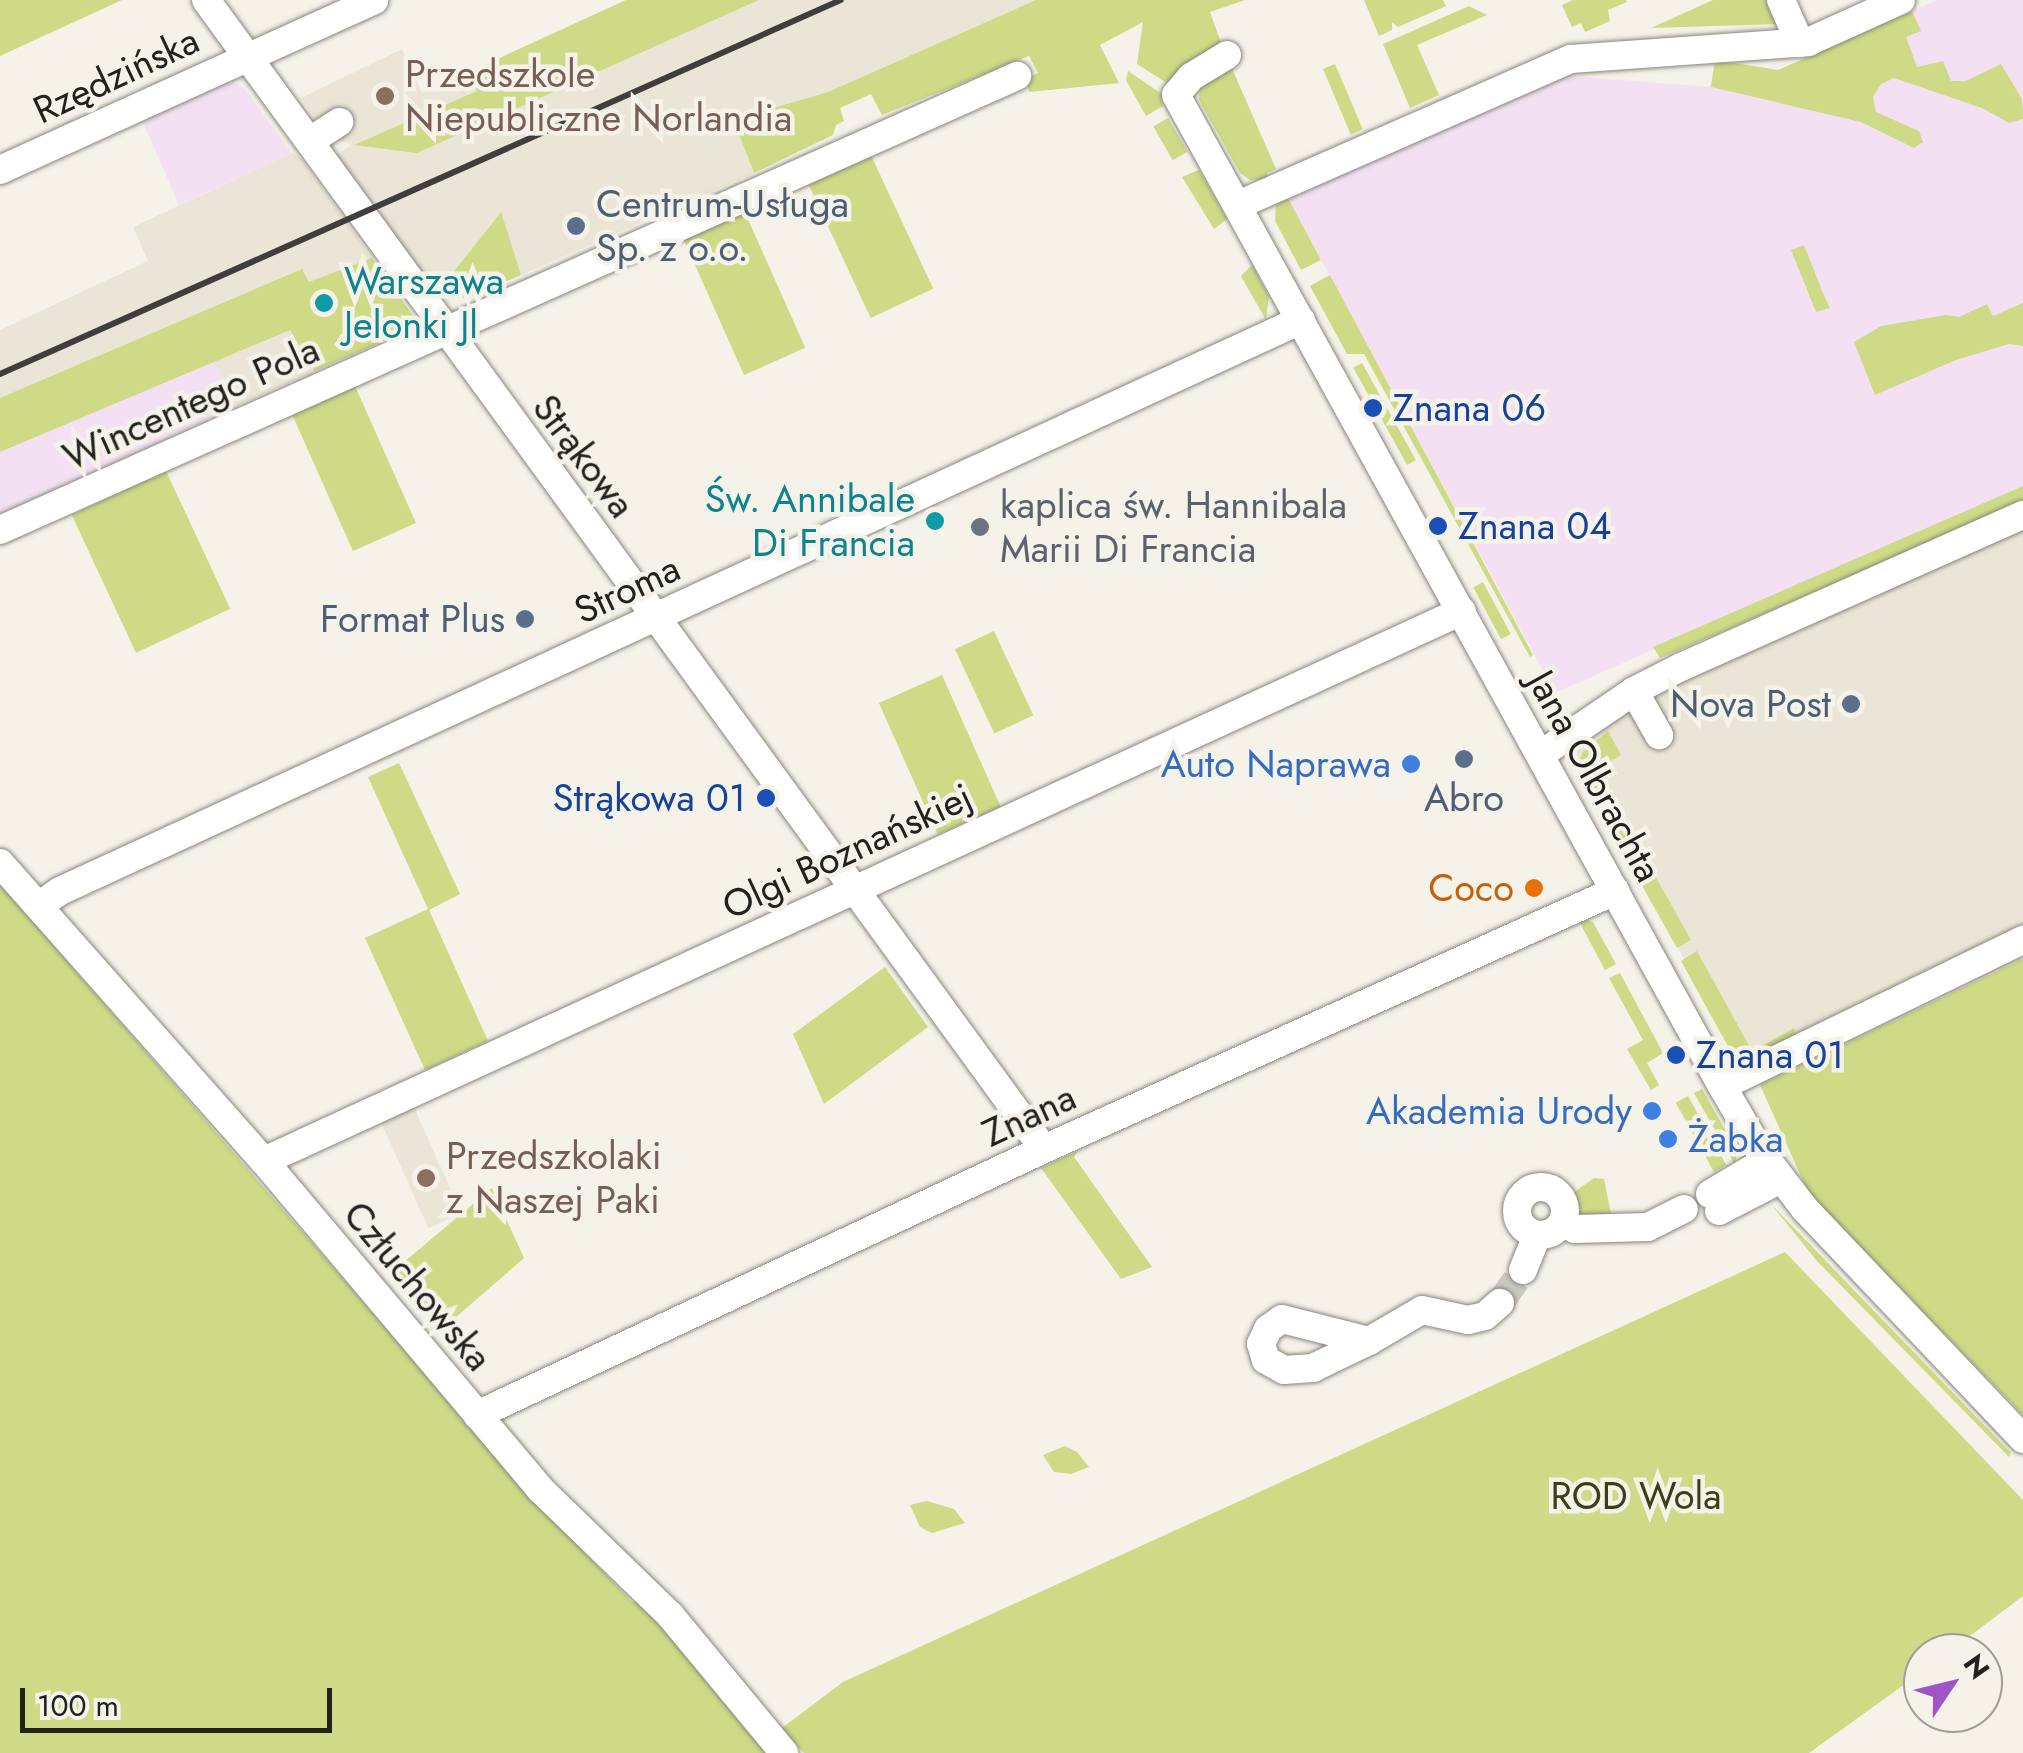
<!DOCTYPE html>
<meta charset="utf-8">
<style>
body{margin:0}
#map{position:relative;width:2023px;height:1753px;overflow:hidden;background:#f4f2e9;font-family:Jost,sans-serif}
div>[style]{position:absolute}
[style*='--x']{left:calc(var(--x)*1px);top:calc(var(--y)*1px);width:calc(var(--w)*1px);rotate:calc(var(--a)*1deg)}
.built>*{inset:0;background:#eae5d6;transform-origin:0 0}
.industrial>*{inset:0;background:#f3e1f3}
.green>*{inset:0;background:#ceda85;transform-origin:0 0}
.minor-tunnel>*{height:28px;margin-top:-14px;transform-origin:0;background:repeating-linear-gradient(90deg,#cac8c0 0 28px,transparent 0 42px)}
.roads{filter:drop-shadow(0 0 2px #88867e) drop-shadow(0 0 2px #88867e)}
.minor>*{height:28px;margin:-14px;padding:0 14px;transform-origin:14px;border-radius:14px;background:#fff}
.minor>.ring{margin:-14px;padding:0;box-sizing:content-box;background:none;border:28px solid #fff;border-radius:50%}
.rail>*{height:6px;margin:-3px;padding:0 3px;transform-origin:3px;border-radius:3px;background:#3f3e3a}
.dots>*{width:28px;height:28px;translate:-50% -50%;box-sizing:border-box;border:5px solid #f4f2e9;border-radius:50%}
span{translate:-50% -50%;white-space:nowrap;text-align:center;line-height:1.15;-webkit-text-stroke:9px #f4f2e9;paint-order:stroke}
.education-label{font-size:38px;color:#785e54}
.left{translate:0 -50%;text-align:left}
.street-label{font-size:38px;color:#22211e}
.service-label{font-size:38px;color:#4e5e75}
.right{translate:-100% -50%;text-align:right}
.culture-label{font-size:38px;color:#0d838f}
.transit-label{font-size:38px;color:#164399}
.worship-label{font-size:38px;color:#5b616d}
.shop-label{font-size:38px;color:#366cbe}
.food-label{font-size:38px;color:#c56008}
.park-label{font-size:38px;color:#3a3f14}
.north{position:absolute;left:1903px;top:1633px;width:100px;height:100px;box-sizing:border-box;background:#f4f2e9;border:2px solid #a09e98;border-radius:50%;rotate:55deg;font-size:28px;font-weight:700;line-height:40px;text-align:center;color:#22211e}
.north::after{content:'';display:block;margin:auto;width:35px;height:45px;background:#a055c7;clip-path:polygon(50% 0,100% 100%,50% 72%,0 100%)}
.scale{position:absolute;left:20px;top:1688px;width:312px;height:45px;box-sizing:border-box;border:5px solid #22211e;border-top:0;padding-left:12px;font-size:30px;line-height:35px;white-space:nowrap;color:#22211e;-webkit-text-stroke:8px #f4f2e9;paint-order:stroke}
</style>
<div id="map">
<div class="built">
<div style="clip-path:polygon(759px 0,1036px 0,828px 92px,757px 113px,761px 123px,738px 132px,754px 173px,521px 275px,500px 213px,443px 285px,429px 287px,334px 156px,352px 145px,328px 136px,301px 98px,402px 49px,422px 93px,469px 72px,478px 90px,417px 153px)"></div>
<div style="clip-path:polygon(292px 153px,301px 158px,416px 320px,400px 334px,236px 406px,214px 361px,0 452px,0 330px,148px 261px,133px 227px)"></div>
<div style="clip-path:polygon(2023px 525px,2023px 960px,1760px 1085px,1739px 1060px,1569px 748px,1666px 683px)"></div>
<div style="left:413px;top:1105px;width:119px;height:36px;rotate:66deg"></div>
</div>
<div class="industrial">
<div style="clip-path:polygon(1937px 0,2023px 0,2023px 486px,1555px 693px,1286px 194px,1559px 75px,1710px 87px,1715px 60px,1778px 70px)"></div>
<div style="clip-path:polygon(228px 81px,243px 87px,292px 153px,179px 205px,142px 120px)"></div>
<div style="clip-path:polygon(214px 360px,236px 406px,0 518px,0 452px)"></div>
</div>
<div class="green">
<div style="clip-path:polygon(0 0,122px 0,0 56px)"></div>
<div style="clip-path:polygon(626px 0,759px 0,417px 153px,354px 145px,477px 91px,469px 72px)"></div>
<div style="clip-path:polygon(1036px 0,1245px 0,1210px 12px,1222px 45px,1170px 85px,1137px 64px,1143px 22px,1100px 45px,1119px 83px,1029px 92px,1026px 79px,1038px 73px,1029px 56px,882px 115px,871px 94px,840px 108px,844px 121px,836px 125px,833px 135px,754px 173px,738px 132px,760px 123px,756px 113px,828px 92px)"></div>
<div style="clip-path:polygon(1364px 0,1443px 0,1446px 6px,1398px 27px,1392px 22px,1392px 30px,1379px 36px)"></div>
<div style="clip-path:polygon(1573px 0,1626px 0,1627px 2px,1608px 10px,1610px 21px,1585px 32px,1581px 23px,1572px 27px,1562px 5px)"></div>
<div style="clip-path:polygon(1713px 0,1771px 0,1782px 24px,1651px 28px)"></div>
<div style="clip-path:polygon(1469px 6px,1487px 15px,1417px 45px,1439px 95px,1410px 108px,1383px 44px)"></div>
<div style="clip-path:polygon(1912px 11px,1921px 31px,1906px 37px,1917px 67px,1943px 61px,1951px 81px,1966px 81px,2001px 64px,2022px 99px,2023px 119px,2009px 123px,1982px 108px,1894px 78px,1881px 84px,1873px 97px,1876px 112px,1919px 131px,1923px 142px,1914px 148px,1861px 122px,1711px 87px,1715px 60px,1778px 70px)"></div>
<div style="clip-path:polygon(1230px 64px,1276px 169px,1267px 173px,1269px 179px,1250px 180px,1240px 173px,1199px 100px,1200px 85px)"></div>
<div style="left:1335px;top:64px;width:71px;height:13px;rotate:67deg"></div>
<div style="clip-path:polygon(1128px 71px,1162px 94px,1163px 106px,1146px 116px,1126px 80px)"></div>
<div style="left:1168px;top:118px;width:39px;height:17px;rotate:60deg"></div>
<div style="left:869px;top:151px;width:152px;height:69px;rotate:65deg"></div>
<div style="clip-path:polygon(1199px 170px,1227px 219px,1214px 229px,1182px 177px)"></div>
<div style="clip-path:polygon(1286px 194px,1321px 260px,1301px 270px,1275px 221px,1276px 204px)"></div>
<div style="left:743px;top:208px;width:153px;height:67px;rotate:66deg"></div>
<div style="clip-path:polygon(501px 212px,521px 275px,468px 298px,447px 298px,443px 285px)"></div>
<div style="clip-path:polygon(1804px 245px,1823px 293px,1830px 308px,1816px 312px,1791px 250px)"></div>
<div style="clip-path:polygon(372px 258px,416px 320px,400px 334px,314px 371px,290px 330px,0 452px,0 398px,302px 269px,309px 282px)"></div>
<div style="clip-path:polygon(1252px 265px,1269px 296px,1266px 320px,1241px 276px)"></div>
<div style="clip-path:polygon(1330px 275px,1533px 655px,1530px 657px,1364px 354px,1347px 354px,1310px 286px)"></div>
<div style="clip-path:polygon(2023px 303px,2023px 346px,2009px 344px,1956px 360px,1875px 395px,1854px 342px,1881px 326px,1946px 315px,1959px 317px,1987px 304px,1993px 316px)"></div>
<div style="left:1362px;top:363px;width:111px;height:10px;rotate:61deg"></div>
<div style="left:355px;top:386px;width:150px;height:69px;rotate:66deg"></div>
<div style="left:166px;top:471px;width:152px;height:104px;rotate:65deg"></div>
<div style="clip-path:polygon(2023px 486px,2023px 503px,1660px 658px,1653px 647px)"></div>
<div style="left:1483px;top:582px;width:59px;height:11px;rotate:62deg"></div>
<div style="left:994px;top:631px;width:93px;height:43px;rotate:65deg"></div>
<div style="left:942px;top:675px;width:144px;height:69px;rotate:66deg"></div>
<div style="clip-path:polygon(1608px 731px,1621px 755px,1596px 770px,1691px 940px,1677px 948px,1580px 775px,1578px 762px,1583px 752px)"></div>
<div style="clip-path:polygon(399px 763px,460px 894px,429px 910px,488px 1041px,425px 1070px,365px 938px,428px 909px,368px 777px)"></div>
<div style="clip-path:polygon(0 884px,544px 1510px,632px 1602px,644px 1600px,773px 1753px,0 1753px)"></div>
<div style="clip-path:polygon(1583px 919px,1593px 922px,1616px 964px,1605px 970px,1579px 921px)"></div>
<div style="clip-path:polygon(1697px 951px,1752px 1051px,1794px 1028px,1796px 1037px,1744px 1063px,1736px 1061px,1681px 961px)"></div>
<div style="clip-path:polygon(2023px 959px,2023px 1415px,1809px 1194px,1760px 1085px)"></div>
<div style="clip-path:polygon(885px 967px,928px 1027px,824px 1104px,793px 1034px)"></div>
<div style="clip-path:polygon(1620px 973px,1663px 1053px,1647px 1063px,1659px 1085px,1651px 1090px,1627px 1049px,1643px 1040px,1609px 978px)"></div>
<div style="clip-path:polygon(1702px 1089px,1736px 1149px,1736px 1167px,1694px 1093px)"></div>
<div style="left:1688px;top:1096px;width:79px;height:14px;rotate:61deg"></div>
<div style="clip-path:polygon(1078px 1151px,1074px 1157px,1152px 1267px,1121px 1279px,1041px 1168px)"></div>
<div style="clip-path:polygon(1594px 1178px,1604px 1179px,1613px 1223px,1581px 1219px,1577px 1209px,1573px 1193px)"></div>
<div style="clip-path:polygon(492px 1188px,524px 1258px,440px 1331px,391px 1273px)"></div>
<div style="clip-path:polygon(1771px 1204px,2011px 1453px,2009px 1457px,1817px 1261px)"></div>
<div style="clip-path:polygon(1785px 1252px,2023px 1500px,2023px 1596px,1947px 1653px,1923px 1653px,1923px 1671px,1809px 1753px,804px 1753px,782px 1728px,843px 1682px)"></div>
<div style="clip-path:polygon(1065px 1446px,1077px 1452px,1089px 1467px,1071px 1474px,1054px 1472px,1043px 1455px)"></div>
<div style="clip-path:polygon(927px 1501px,954px 1509px,965px 1523px,932px 1533px,920px 1527px,910px 1505px)"></div>
</div>
<div class="minor-tunnel">
<div style="--x:1500;--y:1303;--w:40;--a:-55.1"></div>
</div>
<div class="roads">
<div class="minor">
<div style="--x:206;--y:0;--w:1422;--a:53.9"></div>
<div style="--x:1781;--y:0;--w:47;--a:66.2"></div>
<div style="--x:1227;--y:55;--w:42;--a:148.6"></div>
<div style="--x:1191;--y:77;--w:23;--a:130"></div>
<div style="--x:1176;--y:95;--w:1131;--a:61.15"></div>
<div style="--x:1722;--y:1086;--w:72;--a:59.9"></div>
<div style="--x:1758;--y:1148;--w:77;--a:52.4"></div>
<div style="--x:1805;--y:1209;--w:317;--a:46.5"></div>
<div style="--x:310;--y:141;--w:35;--a:-33"></div>
<div style="--x:0;--y:170;--w:411;--a:-24.4"></div>
<div style="--x:1238;--y:205;--w:364;--a:-23.7"></div>
<div style="--x:1571;--y:59;--w:238;--a:-4.1"></div>
<div style="--x:1808;--y:42;--w:102;--a:-24.3"></div>
<div style="--x:0;--y:530;--w:1114;--a:-24.06"></div>
<div style="--x:1634;--y:691;--w:51;--a:60.4"></div>
<div style="--x:1540;--y:755;--w:114;--a:-34.2"></div>
<div style="--x:1634;--y:691;--w:53;--a:-27.1"></div>
<div style="--x:1681;--y:667;--w:374;--a:-24"></div>
<div style="--x:0;--y:863;--w:398;--a:48.5"></div>
<div style="--x:264;--y:1161;--w:429;--a:49.9"></div>
<div style="--x:540;--y:1489;--w:181;--a:44.1"></div>
<div style="--x:670;--y:1615;--w:179;--a:50.4"></div>
<div style="--x:40;--y:905;--w:24;--a:-35"></div>
<div style="--x:60;--y:891;--w:1366;--a:-24.71"></div>
<div style="--x:1722;--y:1086;--w:335;--a:-25.9"></div>
<div style="--x:264;--y:1161;--w:1318;--a:-24.66"></div>
<div class="ring" style="left:1517px;top:1187px;width:20px;height:20px"></div>
<div style="--x:1710;--y:1194;--w:66;--a:-30.8"></div>
<div style="--x:1719;--y:1211;--w:70;--a:-27.3"></div>
<div style="--x:1562;--y:1223;--w:14;--a:25"></div>
<div style="--x:1575;--y:1229;--w:73;--a:-1.6"></div>
<div style="--x:1648;--y:1227;--w:40;--a:-26.6"></div>
<div style="--x:1523;--y:1270;--w:35;--a:-68"></div>
<div style="--x:1369;--y:1341;--w:62;--a:154.3"></div>
<div style="--x:1313;--y:1368;--w:29;--a:176"></div>
<div style="--x:1284;--y:1370;--w:21;--a:-151"></div>
<div style="--x:1266;--y:1360;--w:17;--a:-107"></div>
<div style="--x:1261;--y:1344;--w:17;--a:-65"></div>
<div style="--x:1268;--y:1329;--w:17;--a:-36"></div>
<div style="--x:1282;--y:1319;--w:90;--a:14.2"></div>
<div style="--x:1369;--y:1341;--w:61;--a:-30.3"></div>
<div style="--x:1422;--y:1310;--w:47;--a:12.3"></div>
<div style="--x:1468;--y:1320;--w:17;--a:-13"></div>
<div style="--x:1485;--y:1316;--w:20;--a:-41"></div>
<div style="--x:477;--y:1415;--w:626;--a:-25.13"></div>
<div style="--x:1044;--y:1149;--w:627;--a:-24.32"></div>
</div>
</div>
<div class="rail">
<div style="--x:0;--y:374;--w:920;--a:-23.98"></div>
</div>
<div class="dots">
<div style="left:385px;top:96px;background:#8d6e63"></div>
<div style="left:576px;top:226px;background:#5c6f8a"></div>
<div style="left:324px;top:303px;background:#0f9aa8"></div>
<div style="left:1373px;top:408px;background:#1a4fb4"></div>
<div style="left:935px;top:521px;background:#0f9aa8"></div>
<div style="left:1438px;top:526px;background:#1a4fb4"></div>
<div style="left:980px;top:527px;background:#6b7280"></div>
<div style="left:525px;top:619px;background:#5c6f8a"></div>
<div style="left:1851px;top:704px;background:#5c6f8a"></div>
<div style="left:1464px;top:759px;background:#5c6f8a"></div>
<div style="left:1411px;top:764px;background:#3f7fe0"></div>
<div style="left:766px;top:798px;background:#1a4fb4"></div>
<div style="left:1534px;top:888px;background:#e8710a"></div>
<div style="left:1676px;top:1055px;background:#1a4fb4"></div>
<div style="left:1652px;top:1111px;background:#3f7fe0"></div>
<div style="left:1668px;top:1139px;background:#3f7fe0"></div>
<div style="left:426px;top:1178px;background:#8d6e63"></div>
</div>
<div class="education-label">
<span class="left" style="left:405px;top:96px">Przedszkole<br>Niepubliczne Norlandia</span>
<span class="left" style="left:446px;top:1178px">Przedszkolaki<br>z Naszej Paki</span>
</div>
<div class="street-label">
<span style="left:116px;top:75px;rotate:-25deg">Rzędzińska</span>
<span style="left:191px;top:403px;rotate:-24deg">Wincentego Pola</span>
<span style="left:584px;top:456px;rotate:53deg">Strąkowa</span>
<span style="left:627px;top:589px;rotate:-25deg">Stroma</span>
<span style="left:1595px;top:776px;rotate:61deg">Jana Olbrachta</span>
<span style="left:847px;top:851px;rotate:-25deg">Olgi Boznańskiej</span>
<span style="left:1029px;top:1115px;rotate:-25deg">Znana</span>
<span style="left:418px;top:1286px;rotate:50deg">Człuchowska</span>
</div>
<div class="service-label">
<span class="left" style="left:596px;top:226px">Centrum-Usługa<br>Sp. z o.o.</span>
<span class="right" style="left:505px;top:619px">Format Plus</span>
<span class="right" style="left:1831px;top:704px">Nova Post</span>
<span style="left:1464px;top:798px">Abro</span>
</div>
<div class="culture-label">
<span class="left" style="left:344px;top:303px">Warszawa<br>Jelonki Jl</span>
<span class="right" style="left:915px;top:521px">Św. Annibale<br>Di Francia</span>
</div>
<div class="transit-label">
<span class="left" style="left:1393px;top:408px">Znana 06</span>
<span class="left" style="left:1458px;top:526px">Znana 04</span>
<span class="right" style="left:746px;top:798px">Strąkowa 01</span>
<span class="left" style="left:1696px;top:1055px">Znana 01</span>
</div>
<div class="worship-label">
<span class="left" style="left:1000px;top:527px">kaplica św. Hannibala<br>Marii Di Francia</span>
</div>
<div class="shop-label">
<span class="right" style="left:1391px;top:764px">Auto Naprawa</span>
<span class="right" style="left:1632px;top:1111px">Akademia Urody</span>
<span class="left" style="left:1688px;top:1139px">Żabka</span>
</div>
<div class="food-label">
<span class="right" style="left:1514px;top:888px">Coco</span>
</div>
<div class="park-label">
<span style="left:1636px;top:1496px">ROD Wola</span>
</div>
<div class="north">N</div>
<div class="scale">100 m</div>
</div>
